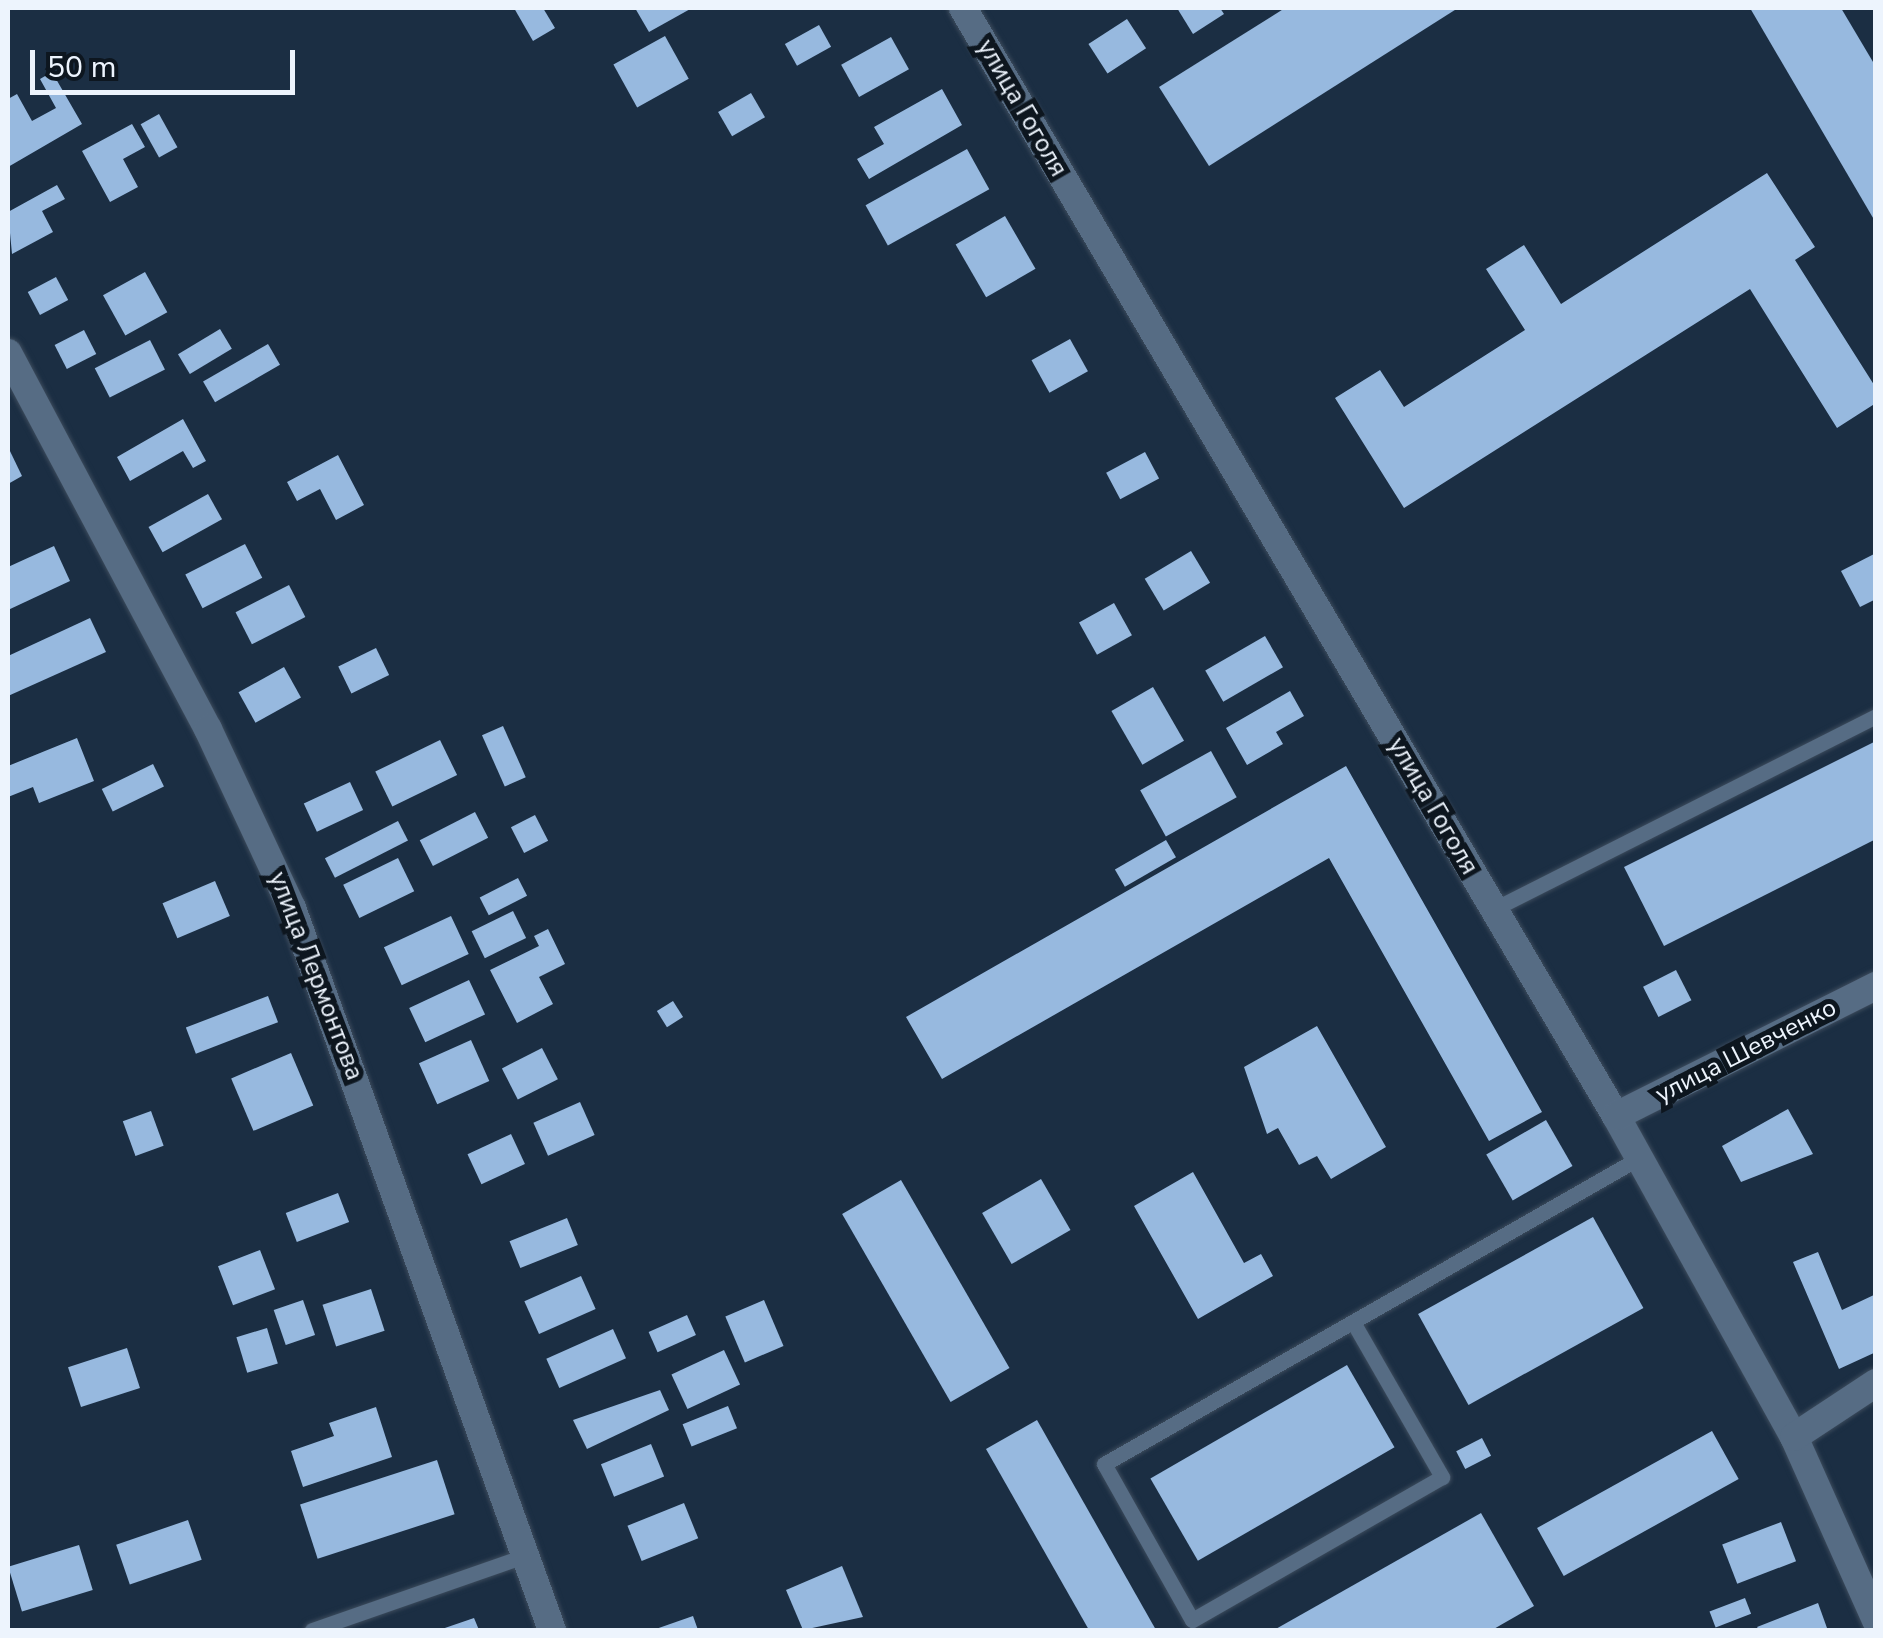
<!DOCTYPE html>
<meta charset="utf-8">
<style>
body{margin:0}
#map{position:relative;width:1883px;height:1638px;overflow:hidden;background:#1b2e43;font-family:"Nunito Sans",sans-serif}
div>[style]{position:absolute}
[style*='--x']{left:calc(var(--x)*1px);top:calc(var(--y)*1px);width:calc(var(--w)*1px);rotate:calc(var(--a)*1deg)}
.building>*{inset:0;background:#97b9df;transform-origin:0 0}
.roads{filter:drop-shadow(0 0 2px #3c4b5c) drop-shadow(0 0 2px #3c4b5c)}
.service>*{height:15px;margin:-7.5px;padding:0 7.5px;transform-origin:7.5px;border-radius:7.5px;background:#566c84}
.minor>*{height:28px;margin:-14px;padding:0 14px;transform-origin:14px;border-radius:14px;background:#566c84}
span{translate:-50% -50%;white-space:nowrap;text-align:center;line-height:1.15;-webkit-text-stroke:10px #0d161f;paint-order:stroke}
.street-label{font-size:25px;color:#edf4fd}
.frame{position:absolute;inset:0;border:10px solid #edf4fd;pointer-events:none}
.scale{position:absolute;left:30px;top:50px;width:265px;height:45px;box-sizing:border-box;border:5px solid #edf4fd;border-top:0;padding-left:12px;font-size:30px;line-height:35px;white-space:nowrap;color:#edf4fd;-webkit-text-stroke:8px #0d161f;paint-order:stroke}
</style>
<div id="map">
<div class="building">
<div style="clip-path:polygon(514px 8px,543px 8px,555px 28px,533px 41px)"></div>
<div style="clip-path:polygon(635px 8px,692px 8px,649px 32px)"></div>
<div style="clip-path:polygon(1177px 8px,1220px 8px,1224px 14px,1193px 34px)"></div>
<div style="clip-path:polygon(1285px 8px,1458px 8px,1209px 166px,1159px 87px)"></div>
<div style="clip-path:polygon(1750px 8px,1841px 8px,1876px 67px,1876px 223px)"></div>
<div style="left:1127px;top:19px;width:35px;height:46px;rotate:57deg"></div>
<div style="left:819px;top:25px;width:25px;height:39px;rotate:61deg"></div>
<div style="left:665px;top:36px;width:49px;height:59px;rotate:61deg"></div>
<div style="left:891px;top:37px;width:37px;height:57px;rotate:61deg"></div>
<div style="clip-path:polygon(52px 72px,82px 124px,8px 167px,8px 99px,17px 94px,32px 121px,56px 108px,40px 79px)"></div>
<div style="clip-path:polygon(942px 89px,962px 125px,869px 179px,857px 159px,884px 144px,874px 127px)"></div>
<div style="left:751px;top:93px;width:28px;height:38px;rotate:60deg"></div>
<div style="left:159px;top:114px;width:38px;height:21px;rotate:61deg"></div>
<div style="clip-path:polygon(132px 124px,145px 147px,123px 159px,138px 187px,110px 202px,82px 151px)"></div>
<div style="left:967px;top:149px;width:46px;height:116px;rotate:61deg"></div>
<div style="clip-path:polygon(1767px 173px,1815px 247px,1795px 260px,1876px 388px,1876px 403px,1837px 428px,1750px 289px,1404px 508px,1335px 398px,1380px 370px,1404px 407px,1525px 330px,1486px 269px,1524px 245px,1561px 304px)"></div>
<div style="clip-path:polygon(57px 185px,65px 199px,42px 211px,53px 232px,12px 254px,8px 212px)"></div>
<div style="left:1005px;top:216px;width:61px;height:57px;rotate:60deg"></div>
<div style="left:145px;top:272px;width:46px;height:48px;rotate:61deg"></div>
<div style="left:56px;top:277px;width:26px;height:32px;rotate:62deg"></div>
<div style="left:220px;top:329px;width:23px;height:49px;rotate:59deg"></div>
<div style="left:84px;top:330px;width:27px;height:33px;rotate:63deg"></div>
<div style="left:1070px;top:339px;width:37px;height:44px;rotate:61deg"></div>
<div style="left:150px;top:340px;width:33px;height:62px;rotate:63deg"></div>
<div style="left:268px;top:344px;width:24px;height:75px;rotate:60deg"></div>
<div style="clip-path:polygon(183px 419px,206px 461px,193px 468px,183px 451px,130px 481px,117px 457px)"></div>
<div style="clip-path:polygon(8px 447px,22px 476px,8px 484px)"></div>
<div style="left:1145px;top:452px;width:30px;height:44px;rotate:62deg"></div>
<div style="clip-path:polygon(338px 455px,364px 505px,336px 520px,320px 489px,297px 501px,287px 482px)"></div>
<div style="left:208px;top:494px;width:29px;height:68px;rotate:61deg"></div>
<div style="left:245px;top:544px;width:38px;height:67px;rotate:63deg"></div>
<div style="clip-path:polygon(54px 546px,70px 581px,8px 610px,8px 567px)"></div>
<div style="left:1191px;top:551px;width:37px;height:54px;rotate:59deg"></div>
<div style="clip-path:polygon(1876px 553px,1876px 599px,1860px 607px,1841px 571px)"></div>
<div style="left:289px;top:585px;width:36px;height:60px;rotate:63deg"></div>
<div style="left:1114px;top:603px;width:37px;height:40px;rotate:61deg"></div>
<div style="clip-path:polygon(90px 618px,106px 652px,8px 696px,8px 656px)"></div>
<div style="left:1265px;top:636px;width:36px;height:69px;rotate:60deg"></div>
<div style="left:376px;top:648px;width:30px;height:42px;rotate:64deg"></div>
<div style="left:284px;top:667px;width:35px;height:52px;rotate:61deg"></div>
<div style="left:1153px;top:687px;width:62px;height:48px;rotate:60deg"></div>
<div style="clip-path:polygon(1290px 691px,1304px 716px,1276px 732px,1283px 744px,1247px 765px,1226px 728px)"></div>
<div style="left:503px;top:726px;width:56px;height:23px;rotate:66deg"></div>
<div style="clip-path:polygon(77px 738px,94px 781px,39px 803px,33px 787px,8px 797px,8px 766px)"></div>
<div style="left:440px;top:740px;width:39px;height:72px;rotate:64deg"></div>
<div style="clip-path:polygon(1876px 741px,1876px 839px,1664px 946px,1624px 867px)"></div>
<div style="left:1211px;top:751px;width:53px;height:81px;rotate:61deg"></div>
<div style="left:153px;top:764px;width:25px;height:57px;rotate:64deg"></div>
<div style="clip-path:polygon(1346px 766px,1542px 1112px,1489px 1141px,1329px 858px,942px 1079px,906px 1017px)"></div>
<div style="left:350px;top:782px;width:31px;height:51px;rotate:65deg"></div>
<div style="left:475px;top:812px;width:29px;height:62px;rotate:63deg"></div>
<div style="left:535px;top:815px;width:29px;height:27px;rotate:63deg"></div>
<div style="left:398px;top:821px;width:22px;height:82px;rotate:63deg"></div>
<div style="left:1166px;top:840px;width:20px;height:59px;rotate:60deg"></div>
<div style="left:398px;top:858px;width:37px;height:61px;rotate:64deg"></div>
<div style="left:518px;top:878px;width:20px;height:43px;rotate:63deg"></div>
<div style="left:215px;top:881px;width:38px;height:57px;rotate:67deg"></div>
<div style="left:513px;top:911px;width:30px;height:46px;rotate:64deg"></div>
<div style="left:451px;top:916px;width:42px;height:74px;rotate:65deg"></div>
<div style="clip-path:polygon(548px 929px,565px 964px,539px 977px,553px 1004px,517px 1023px,490px 970px,539px 946px,534px 936px)"></div>
<div style="left:1676px;top:970px;width:34px;height:37px;rotate:63deg"></div>
<div style="left:469px;top:980px;width:38px;height:66px;rotate:65deg"></div>
<div style="left:268px;top:996px;width:28px;height:88px;rotate:69deg"></div>
<div style="left:673px;top:1001px;width:19px;height:19px;rotate:58deg"></div>
<div style="clip-path:polygon(1317px 1026px,1386px 1147px,1331px 1179px,1317px 1156px,1299px 1165px,1278px 1128px,1267px 1134px,1244px 1067px)"></div>
<div style="left:471px;top:1040px;width:45px;height:57px;rotate:66deg"></div>
<div style="left:542px;top:1048px;width:35px;height:45px;rotate:63deg"></div>
<div style="left:291px;top:1053px;width:57px;height:65px;rotate:67deg"></div>
<div style="left:580px;top:1102px;width:36px;height:51px;rotate:66deg"></div>
<div style="clip-path:polygon(1788px 1109px,1813px 1154px,1741px 1182px,1722px 1146px)"></div>
<div style="left:151px;top:1111px;width:37px;height:30px;rotate:70deg"></div>
<div style="left:1546px;top:1120px;width:53px;height:69px;rotate:60deg"></div>
<div style="left:511px;top:1134px;width:33px;height:48px;rotate:65deg"></div>
<div style="clip-path:polygon(1193px 1172px,1244px 1263px,1261px 1254px,1273px 1276px,1198px 1319px,1134px 1206px)"></div>
<div style="left:1041px;top:1179px;width:59px;height:68px;rotate:60deg"></div>
<div style="left:901px;top:1180px;width:217px;height:68px;rotate:60deg"></div>
<div style="left:338px;top:1193px;width:31px;height:56px;rotate:69deg"></div>
<div style="left:1593px;top:1217px;width:104px;height:200px;rotate:61deg"></div>
<div style="left:567px;top:1218px;width:29px;height:62px;rotate:68deg"></div>
<div style="left:260px;top:1250px;width:42px;height:45px;rotate:69deg"></div>
<div style="clip-path:polygon(1818px 1252px,1842px 1310px,1876px 1294px,1876px 1352px,1839px 1369px,1793px 1262px)"></div>
<div style="left:581px;top:1276px;width:36px;height:62px;rotate:66deg"></div>
<div style="left:371px;top:1289px;width:44px;height:51px;rotate:72deg"></div>
<div style="left:303px;top:1300px;width:37px;height:31px;rotate:71deg"></div>
<div style="left:764px;top:1300px;width:50px;height:42px;rotate:67deg"></div>
<div style="left:687px;top:1315px;width:22px;height:42px;rotate:66deg"></div>
<div style="left:267px;top:1328px;width:37px;height:32px;rotate:73deg"></div>
<div style="left:613px;top:1329px;width:32px;height:73px;rotate:66deg"></div>
<div style="left:127px;top:1348px;width:42px;height:62px;rotate:72deg"></div>
<div style="left:724px;top:1350px;width:38px;height:58px;rotate:65deg"></div>
<div style="left:1347px;top:1365px;width:95px;height:227px;rotate:60deg"></div>
<div style="clip-path:polygon(660px 1390px,669px 1410px,587px 1449px,573px 1420px)"></div>
<div style="left:728px;top:1406px;width:24px;height:49px;rotate:68deg"></div>
<div style="clip-path:polygon(376px 1407px,392px 1457px,303px 1487px,291px 1451px,334px 1436px,329px 1423px)"></div>
<div style="clip-path:polygon(1037px 1420px,1156px 1630px,1089px 1630px,986px 1449px)"></div>
<div style="left:1712px;top:1431px;width:55px;height:200px;rotate:61deg"></div>
<div style="left:1482px;top:1438px;width:20px;height:29px;rotate:63deg"></div>
<div style="left:651px;top:1444px;width:35px;height:54px;rotate:68deg"></div>
<div style="left:437px;top:1460px;width:57px;height:144px;rotate:72deg"></div>
<div style="left:684px;top:1503px;width:38px;height:61px;rotate:68deg"></div>
<div style="clip-path:polygon(1481px 1513px,1534px 1606px,1492px 1630px,1274px 1630px)"></div>
<div style="left:188px;top:1520px;width:42px;height:76px;rotate:71deg"></div>
<div style="left:1781px;top:1522px;width:42px;height:63px;rotate:69deg"></div>
<div style="left:79px;top:1545px;width:47px;height:74px;rotate:73deg"></div>
<div style="clip-path:polygon(842px 1566px,863px 1617px,803px 1630px,786px 1590px)"></div>
<div style="left:1745px;top:1598px;width:17px;height:38px;rotate:69deg"></div>
<div style="clip-path:polygon(1818px 1603px,1827px 1628px,1759px 1630px,1757px 1627px)"></div>
<div style="clip-path:polygon(693px 1616px,698px 1630px,653px 1630px)"></div>
<div style="clip-path:polygon(474px 1618px,479px 1630px,439px 1630px)"></div>
</div>
<div class="roads">
<div class="service">
<div style="--x:1494;--y:909;--w:428;--a:-26.8"></div>
<div style="--x:1353;--y:1322;--w:179;--a:60.1"></div>
<div style="--x:1442;--y:1477;--w:288;--a:150.2"></div>
<div style="--x:1192;--y:1620;--w:179;--a:-119.4"></div>
<div style="--x:1104;--y:1464;--w:616;--a:-29.77"></div>
<div style="--x:312;--y:1630;--w:225;--a:-19.2"></div>
</div>
<div class="minor">
<div style="--x:963;--y:8;--w:1286;--a:59.49"></div>
<div style="--x:1616;--y:1116;--w:367;--a:61"></div>
<div style="--x:1794;--y:1437;--w:201;--a:65.9"></div>
<div style="--x:8;--y:353;--w:426;--a:62"></div>
<div style="--x:208;--y:729;--w:198;--a:64.9"></div>
<div style="--x:292;--y:908;--w:767;--a:70.2"></div>
<div style="--x:1616;--y:1116;--w:291;--a:-26.6"></div>
<div style="--x:1794;--y:1437;--w:98;--a:-33.4"></div>
</div>
</div>
<div class="street-label">
<span style="left:1022px;top:108px;rotate:60deg">улица Гоголя</span>
<span style="left:1433px;top:806px;rotate:60deg">улица Гоголя</span>
<span style="left:316px;top:976px;rotate:69deg">улица Лермонтова</span>
<span style="left:1746px;top:1051px;rotate:-27deg">улица Шевченко</span>
</div>
<div class="frame"></div>
<div class="scale">50 m</div>
</div>
